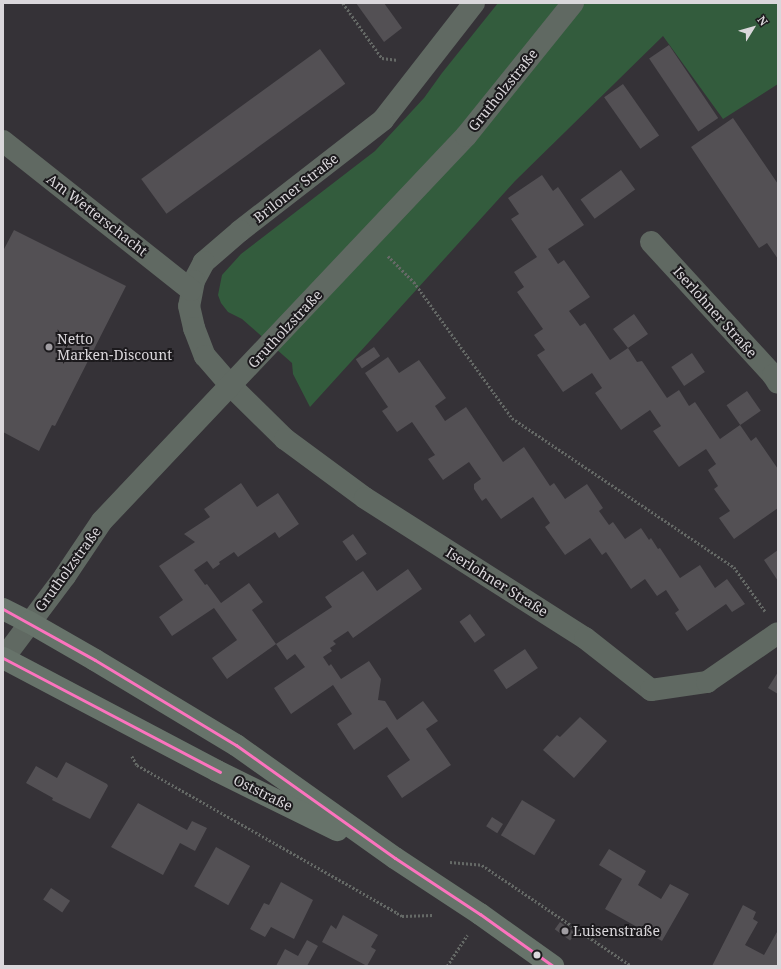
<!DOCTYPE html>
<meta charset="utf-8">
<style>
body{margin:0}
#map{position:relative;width:781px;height:969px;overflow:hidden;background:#353237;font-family:"Noto Serif",serif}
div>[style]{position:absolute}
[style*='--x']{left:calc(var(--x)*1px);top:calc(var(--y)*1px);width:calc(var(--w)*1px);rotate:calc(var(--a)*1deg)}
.green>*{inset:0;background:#335c3d}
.building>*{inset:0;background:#535054;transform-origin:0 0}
.path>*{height:2.5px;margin-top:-1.25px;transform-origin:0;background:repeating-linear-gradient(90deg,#656966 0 2px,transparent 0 4px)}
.minor>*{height:22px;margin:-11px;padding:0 11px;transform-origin:11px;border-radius:11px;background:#606962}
.major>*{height:22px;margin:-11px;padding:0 11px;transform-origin:11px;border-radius:11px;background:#67736a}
.bus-1>*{height:3px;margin:-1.5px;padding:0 1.5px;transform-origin:1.5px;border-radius:1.5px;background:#fc73be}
.dots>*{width:11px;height:11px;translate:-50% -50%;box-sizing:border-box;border:2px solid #1c1a1d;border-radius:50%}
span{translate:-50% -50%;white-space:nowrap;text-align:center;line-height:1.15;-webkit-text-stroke:4px #1c1a1d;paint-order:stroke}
.street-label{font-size:14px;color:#dad7db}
.poi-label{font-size:14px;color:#dad7db}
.left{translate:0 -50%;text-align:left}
.frame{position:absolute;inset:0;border:4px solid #dad7db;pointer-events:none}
.north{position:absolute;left:733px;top:8px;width:40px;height:40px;-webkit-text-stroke:3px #1c1a1d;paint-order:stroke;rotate:53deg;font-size:11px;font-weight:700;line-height:16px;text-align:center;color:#dad7db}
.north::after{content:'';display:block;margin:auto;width:14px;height:18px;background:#dad7db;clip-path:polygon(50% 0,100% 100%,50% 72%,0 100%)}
</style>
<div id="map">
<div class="green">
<div style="clip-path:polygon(498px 3px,778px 3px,778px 84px,723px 119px,663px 36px,515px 181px,310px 407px,293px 374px,292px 363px,242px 319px,228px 312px,221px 303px,218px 295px,222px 275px,241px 254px,375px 151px,424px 98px,442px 73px)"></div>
</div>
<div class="building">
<div style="clip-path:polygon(356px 3px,384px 3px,402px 28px,384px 42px)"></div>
<div style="left:669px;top:45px;width:88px;height:24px;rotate:56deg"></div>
<div style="left:320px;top:49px;width:43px;height:221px;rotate:54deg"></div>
<div style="left:623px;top:84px;width:63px;height:23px;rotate:55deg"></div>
<div style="clip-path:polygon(733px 118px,778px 184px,778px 259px,767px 243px,759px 248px,691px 147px)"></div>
<div style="left:621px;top:170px;width:24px;height:50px;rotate:54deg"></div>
<div style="clip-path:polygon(542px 175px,553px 191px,558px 187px,584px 225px,548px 249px,558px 264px,564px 260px,590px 297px,569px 311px,580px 326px,585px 323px,610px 360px,628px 348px,613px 329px,634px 314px,648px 334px,628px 348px,637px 362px,642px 361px,667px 398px,679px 390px,689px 406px,695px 402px,720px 439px,740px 425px,751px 441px,756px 437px,778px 469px,778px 508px,734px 539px,719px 518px,730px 511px,714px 489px,718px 486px,708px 470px,716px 464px,706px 449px,679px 467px,653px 431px,661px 426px,650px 410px,621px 430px,595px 393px,602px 388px,592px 373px,563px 392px,537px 355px,545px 350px,534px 335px,543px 329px,517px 292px,524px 287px,514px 272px,537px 257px,511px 219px,519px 214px,508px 198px)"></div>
<div style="clip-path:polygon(14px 230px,126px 286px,55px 426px,52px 425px,39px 451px,3px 432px,3px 251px)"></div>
<div style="left:374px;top:347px;width:11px;height:22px;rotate:56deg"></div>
<div style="left:692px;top:353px;width:23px;height:25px;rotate:56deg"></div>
<div style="clip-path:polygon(388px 357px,399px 373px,419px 360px,446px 398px,435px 406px,445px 421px,466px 407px,503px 462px,524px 447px,550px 486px,554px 483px,565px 499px,587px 484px,603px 508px,599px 511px,609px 525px,613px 522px,625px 539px,641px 528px,649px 540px,651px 538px,658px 549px,660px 548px,680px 578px,700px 565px,715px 588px,727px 579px,745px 604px,732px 612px,726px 604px,687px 631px,675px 613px,679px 610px,666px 590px,657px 596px,645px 579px,631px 589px,606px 552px,602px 555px,590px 538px,565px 555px,545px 527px,550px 523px,533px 497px,501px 519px,486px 498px,482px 501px,474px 489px,474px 484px,481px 479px,469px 462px,443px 480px,428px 459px,435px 455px,412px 422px,397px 432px,382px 411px,388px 407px,365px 373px)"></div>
<div style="left:747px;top:391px;width:24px;height:25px;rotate:55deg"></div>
<div style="clip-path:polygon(241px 483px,257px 507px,278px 493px,299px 524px,279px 538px,275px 532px,238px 557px,234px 552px,219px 562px,220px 564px,213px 569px,207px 561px,194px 570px,205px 585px,207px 584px,221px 603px,249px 583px,263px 602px,252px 610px,276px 644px,332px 607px,325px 597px,363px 571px,377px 591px,408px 569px,422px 589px,353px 638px,348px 631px,333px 641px,336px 644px,330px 648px,332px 651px,323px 657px,329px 666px,331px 664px,341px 679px,369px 661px,381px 679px,378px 700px,385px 701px,397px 720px,423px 701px,438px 721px,426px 729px,451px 765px,402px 798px,387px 776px,410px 760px,387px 727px,354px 750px,337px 724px,352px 714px,333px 685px,291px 714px,274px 688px,305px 667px,295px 654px,287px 660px,276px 644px,227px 679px,212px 658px,237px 640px,214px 608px,172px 636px,159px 617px,183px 600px,159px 566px,195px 542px,184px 534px,210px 517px,204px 509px)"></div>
<div style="left:353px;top:534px;width:24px;height:13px;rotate:55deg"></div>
<div style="clip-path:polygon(778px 550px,778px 581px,764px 560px)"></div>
<div style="left:470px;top:614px;width:26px;height:13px;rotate:54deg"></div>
<div style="left:525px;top:649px;width:23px;height:38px;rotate:56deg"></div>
<div style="clip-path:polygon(778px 672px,778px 694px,768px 688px)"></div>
<div style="clip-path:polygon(580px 717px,607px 741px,574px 778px,543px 750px,557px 735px,560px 737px)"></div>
<div style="clip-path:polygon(66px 762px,107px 784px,108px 786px,90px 819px,52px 800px,53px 798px,26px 783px,36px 766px,57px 778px)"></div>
<div style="left:522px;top:800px;width:39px;height:41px;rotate:31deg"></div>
<div style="clip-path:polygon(138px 803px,187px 830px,192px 821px,207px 828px,195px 851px,180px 843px,163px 875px,111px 847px)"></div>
<div style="left:492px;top:817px;width:13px;height:11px;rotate:32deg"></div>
<div style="left:216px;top:847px;width:39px;height:45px;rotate:29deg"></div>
<div style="clip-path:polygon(609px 849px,646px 871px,638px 885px,661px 899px,670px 884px,689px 894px,662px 941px,605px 909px,622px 879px,599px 865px)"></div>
<div style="clip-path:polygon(281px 882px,313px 900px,294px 939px,271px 927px,265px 937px,250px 929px,264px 903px,269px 905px)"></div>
<div style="left:51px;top:888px;width:23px;height:14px;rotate:34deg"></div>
<div style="clip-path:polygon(743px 905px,756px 912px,753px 919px,758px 922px,745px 945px,764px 955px,777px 932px,778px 933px,778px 966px,712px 966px)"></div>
<div style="clip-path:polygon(343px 915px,378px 935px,371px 947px,376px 950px,367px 966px,322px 942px,331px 925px,336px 929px)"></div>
<div style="left:560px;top:922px;width:19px;height:9px;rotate:36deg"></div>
<div style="clip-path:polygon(307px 940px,318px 946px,307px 966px,276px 966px,285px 949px,298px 956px)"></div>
</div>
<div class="path">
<div style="--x:343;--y:3;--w:67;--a:54.7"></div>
<div style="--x:382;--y:58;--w:16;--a:7"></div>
<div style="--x:388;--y:256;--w:37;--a:45"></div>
<div style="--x:414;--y:282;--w:168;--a:54.2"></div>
<div style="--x:512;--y:418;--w:267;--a:33.9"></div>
<div style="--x:734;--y:567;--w:54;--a:54.8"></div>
<div style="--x:132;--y:756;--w:10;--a:61"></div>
<div style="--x:137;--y:765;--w:299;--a:29.6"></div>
<div style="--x:397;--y:913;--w:6;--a:31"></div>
<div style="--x:402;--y:916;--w:31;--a:-2"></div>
<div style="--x:450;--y:862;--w:32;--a:5"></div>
<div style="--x:482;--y:865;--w:181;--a:34"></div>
<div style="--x:447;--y:966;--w:37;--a:-57"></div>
</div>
<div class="minor">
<div style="--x:474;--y:3;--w:148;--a:127.9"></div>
<div style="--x:383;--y:120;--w:181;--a:142.2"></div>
<div style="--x:240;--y:231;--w:48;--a:139.3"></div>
<div style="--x:204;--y:262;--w:21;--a:118"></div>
<div style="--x:194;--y:281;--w:25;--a:101"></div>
<div style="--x:189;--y:306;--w:23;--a:77"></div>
<div style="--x:194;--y:328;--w:30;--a:69"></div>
<div style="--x:205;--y:356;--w:40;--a:49"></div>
<div style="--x:231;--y:386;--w:76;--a:44.5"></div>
<div style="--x:285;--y:439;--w:99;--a:36.4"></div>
<div style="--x:365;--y:498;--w:261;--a:32.5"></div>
<div style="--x:585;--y:638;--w:84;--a:38.2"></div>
<div style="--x:651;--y:690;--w:57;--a:-8.1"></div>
<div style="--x:707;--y:682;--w:86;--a:-34.6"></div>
<div style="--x:3;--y:141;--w:240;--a:38.4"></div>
<div style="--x:651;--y:242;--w:180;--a:47.5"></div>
<div style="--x:773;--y:375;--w:9;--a:58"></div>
<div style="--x:3;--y:659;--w:104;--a:-53.2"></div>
<div style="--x:65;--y:576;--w:66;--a:-56.1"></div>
<div style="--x:102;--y:521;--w:530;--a:-46.61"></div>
<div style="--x:466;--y:136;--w:171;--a:-51.2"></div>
</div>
<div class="major">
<div style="--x:3;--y:609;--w:29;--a:27"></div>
<div style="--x:29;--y:622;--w:76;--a:29.9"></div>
<div style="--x:95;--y:660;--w:165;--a:31.1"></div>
<div style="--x:236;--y:745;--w:195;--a:35.4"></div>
<div style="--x:395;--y:858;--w:102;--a:33.4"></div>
<div style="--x:480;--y:914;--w:90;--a:35.5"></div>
<div style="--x:3;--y:658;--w:242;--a:27.8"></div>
<div style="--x:217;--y:771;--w:134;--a:26.2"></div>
</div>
<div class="bus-1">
<div style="--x:3;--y:609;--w:105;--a:29"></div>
<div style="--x:95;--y:660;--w:165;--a:31.1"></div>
<div style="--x:236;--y:745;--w:195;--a:35.4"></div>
<div style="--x:395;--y:858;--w:102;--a:33.4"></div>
<div style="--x:480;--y:914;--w:90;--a:35.5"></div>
<div style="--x:3;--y:658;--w:245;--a:27.7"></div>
</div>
<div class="dots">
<div style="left:49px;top:347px;background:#a09da2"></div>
<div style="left:565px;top:931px;background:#a09da2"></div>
<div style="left:537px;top:955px;background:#dad7db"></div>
</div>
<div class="street-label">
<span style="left:503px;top:90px;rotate:-51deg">Grutholzstraße</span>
<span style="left:296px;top:188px;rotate:-38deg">Briloner Straße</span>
<span style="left:97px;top:215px;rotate:38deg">Am Wetterschacht</span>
<span style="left:715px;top:312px;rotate:48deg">Iserlohner Straße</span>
<span style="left:285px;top:329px;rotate:-47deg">Grutholzstraße</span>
<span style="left:68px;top:569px;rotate:-54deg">Grutholzstraße</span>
<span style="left:497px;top:582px;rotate:32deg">Iserlohner Straße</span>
<span style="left:263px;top:793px;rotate:26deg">Oststraße</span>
</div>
<div class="poi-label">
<span class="left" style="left:57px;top:347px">Netto<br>Marken-Discount</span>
<span class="left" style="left:573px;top:931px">Luisenstraße</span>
</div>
<div class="frame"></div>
<div class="north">N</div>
</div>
